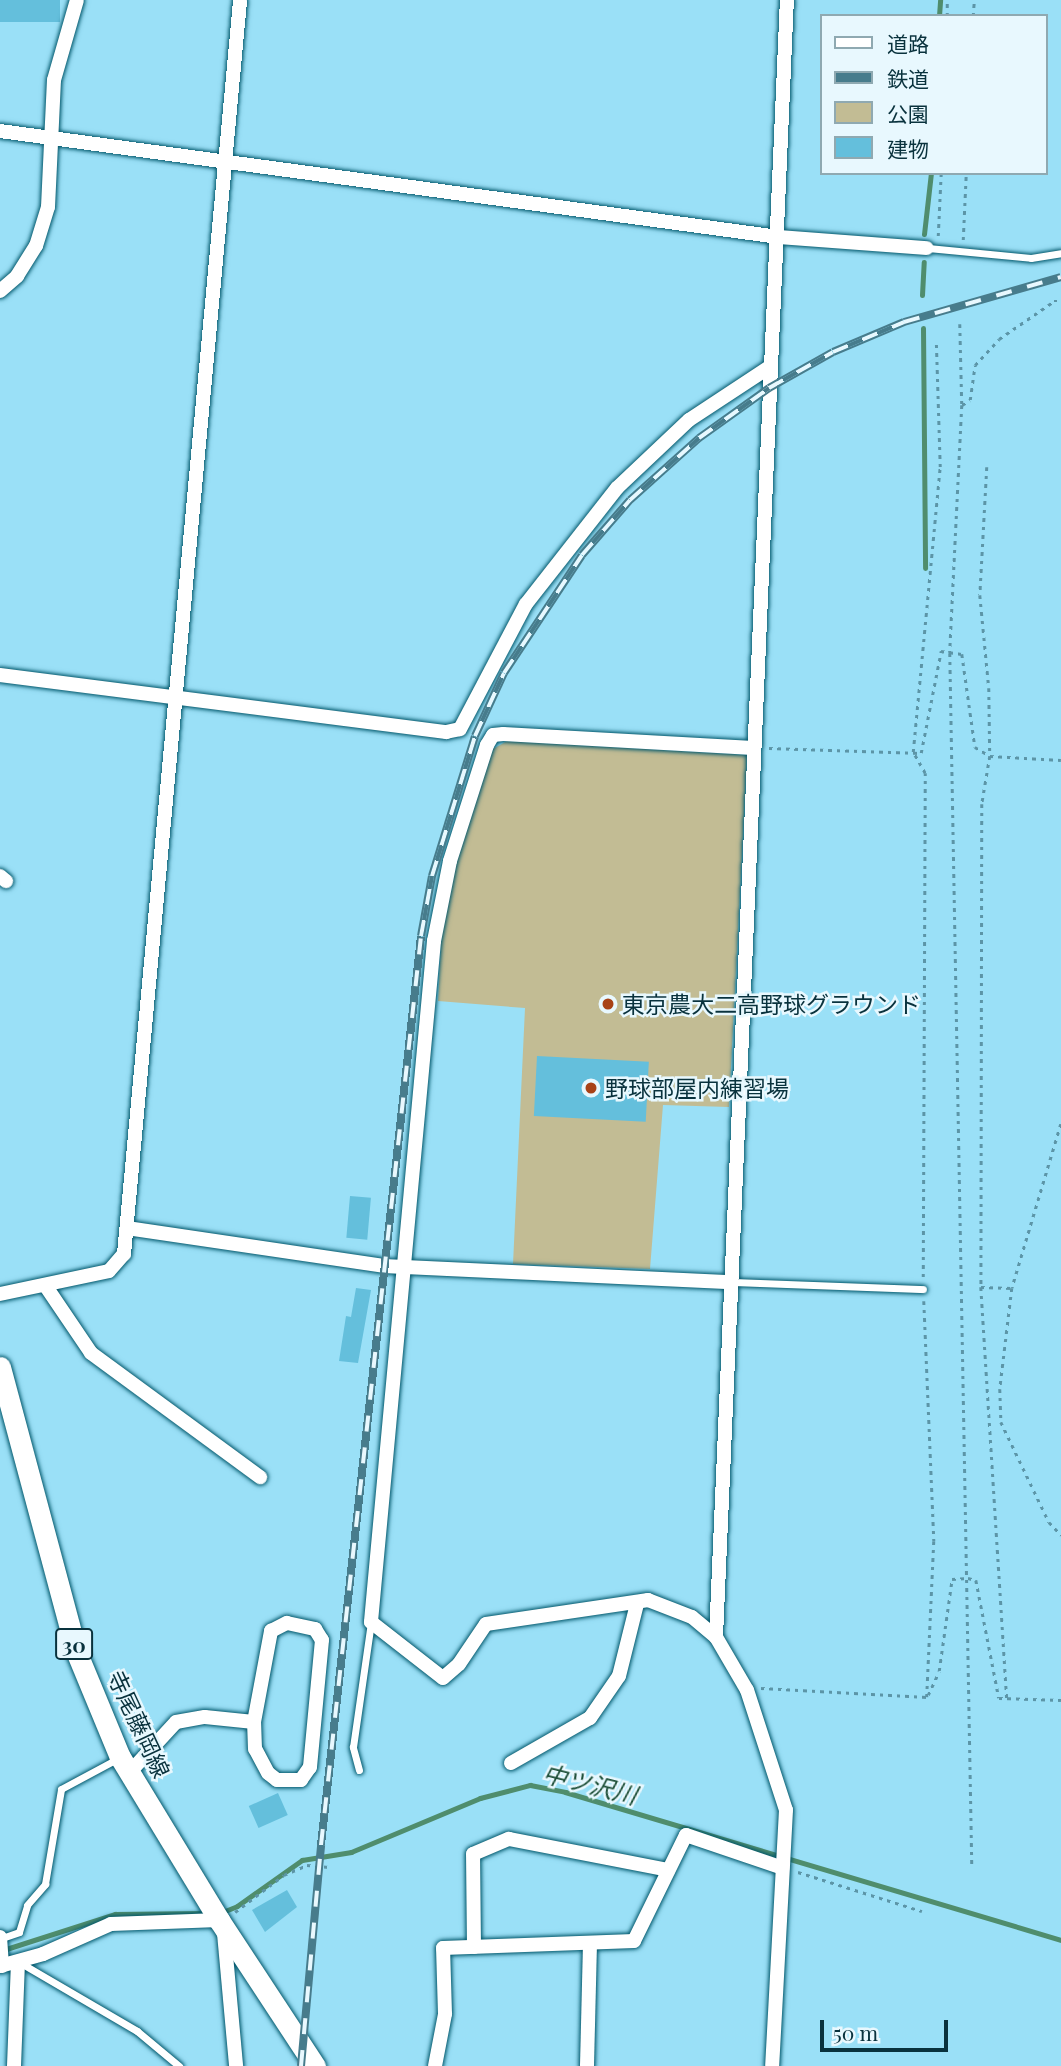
<!DOCTYPE html>
<meta charset="utf-8">
<style>
body{margin:0}
#map{position:relative;width:1061px;height:2066px;overflow:hidden;background:#9ae0f7;font-family:"Playfair Display","Noto Sans JP",serif}
div>[style]{position:absolute}
[style*='--x']{left:calc(var(--x)*1px);top:calc(var(--y)*1px);width:calc(var(--w)*1px);rotate:calc(var(--a)*1deg)}
.green>*{inset:0;background:#c2bc94}
.stream>*{height:5px;margin:-2.5px;padding:0 2.5px;transform-origin:2.5px;border-radius:2.5px;background:#4f8d6d}
.building>*{inset:0;background:#64bfdc;transform-origin:0 0}
.path>*{height:2.5px;margin-top:-1.25px;transform-origin:0;background:repeating-linear-gradient(90deg,#5c95a7 0 3.5px,transparent 0 8.5px)}
.roads{filter:drop-shadow(0 0 2px #01576b) drop-shadow(0 0 2px #01576b)}
.service>*{height:7px;margin:-3.5px;padding:0 3.5px;transform-origin:3.5px;border-radius:3.5px;background:#fff}
.minor>*{height:14px;margin:-7px;padding:0 7px;transform-origin:7px;border-radius:7px;background:#fff}
.primary>*{height:21px;margin:-10.5px;padding:0 10.5px;transform-origin:10.5px;border-radius:10.5px;background:#fff}
.rail>*{height:8px;margin-top:-4px;transform-origin:0;background:repeating-linear-gradient(90deg,#e8f8fe 0 16px,#477c8c 0 32px);box-sizing:border-box;border-block:2px solid #477c8c}
.dots>*{width:19px;height:19px;translate:-50% -50%;box-sizing:border-box;border:4px solid #e8f8fe;border-radius:50%}
span{translate:-50% -50%;white-space:nowrap;text-align:center;line-height:1.15;-webkit-text-stroke:5px #e8f8fe;paint-order:stroke}
.shield-label span{padding:2px 5px;background:#e8f8fe;border:2px solid;border-radius:5px;-webkit-text-stroke-width:0}
.shield-label{font-size:21px;color:#09323d;font-weight:700}
.poi-label{font-size:23px;color:#09323d}
.left{translate:0 -50%;text-align:left}
.street-label{font-size:23px;color:#09323d}
.water-label{font-size:24px;color:#1b4d36;font-style:italic}
.legend{position:absolute;left:820px;top:14px;width:228px;height:161px;box-sizing:border-box;background:#e8f8fe;border:2px solid #8fa9b1;margin:0;padding:9px 12px;list-style:none;font-size:21px;color:#09323d}
.legend li{display:flex;align-items:center;gap:14px;height:35px}
.legend b{width:35px;border:2px solid #8fa9b1}
.scale{position:absolute;left:820px;top:2020px;width:128px;height:32px;box-sizing:border-box;border:4px solid #09323d;border-top:0;padding-left:9px;font-size:21px;line-height:24px;white-space:nowrap;color:#09323d;-webkit-text-stroke:5px #e8f8fe;paint-order:stroke}
</style>
<div id="map">
<div class="green">
<div style="clip-path:polygon(507px 741px,747px 755px,729px 1107px,663px 1105px,650px 1269px,513px 1264px,525px 1008px,438px 1001px,442px 926px,460px 840px,493px 749px)"></div>
</div>
<div class="stream">
<div style="--x:939;--y:16;--w:16;--a:-86"></div>
<div style="--x:924;--y:234;--w:61;--a:-83.5"></div>
<div style="--x:922;--y:295;--w:33;--a:-87"></div>
<div style="--x:923;--y:328;--w:240;--a:89.5"></div>
<div style="--x:220;--y:1913;--w:18;--a:-22"></div>
<div style="--x:237;--y:1906;--w:80;--a:-35.3"></div>
<div style="--x:302;--y:1860;--w:50;--a:-9.3"></div>
<div style="--x:351;--y:1852;--w:140;--a:-22.7"></div>
<div style="--x:480;--y:1798;--w:52;--a:-14.6"></div>
<div style="--x:530;--y:1785;--w:36;--a:11"></div>
<div style="--x:565;--y:1792;--w:518;--a:16.61"></div>
<div style="--x:3;--y:1950;--w:118;--a:-17.8"></div>
<div style="--x:115;--y:1914;--w:92;--a:-0.6"></div>
</div>
<div class="building">
<div style="left:0;top:0;width:60px;height:22px"></div>
<div style="left:537px;top:1056px;width:112px;height:60px;rotate:3deg"></div>
<div style="left:350px;top:1196px;width:21px;height:42px;rotate:5deg"></div>
<div style="clip-path:polygon(356px 1288px,371px 1290px,358px 1363px,339px 1361px,346px 1316px,351px 1317px)"></div>
<div style="left:278px;top:1793px;width:24px;height:32px;rotate:66deg"></div>
<div style="clip-path:polygon(287px 1890px,297px 1907px,265px 1932px,252px 1910px)"></div>
</div>
<div class="path">
<div style="--x:947;--y:16;--w:16;--a:-90"></div>
<div style="--x:973;--y:16;--w:16;--a:-86"></div>
<div style="--x:938;--y:236;--w:63;--a:-87.3"></div>
<div style="--x:963;--y:240;--w:67;--a:-87.4"></div>
<div style="--x:960;--y:324;--w:81;--a:88.6"></div>
<div style="--x:962;--y:405;--w:248;--a:92.8"></div>
<div style="--x:950;--y:653;--w:1216;--a:88.96"></div>
<div style="--x:962;--y:405;--w:9;--a:-32"></div>
<div style="--x:970;--y:400;--w:35;--a:-82"></div>
<div style="--x:975;--y:365;--w:35;--a:-47"></div>
<div style="--x:999;--y:339;--w:67;--a:-34.6"></div>
<div style="--x:1054;--y:301;--w:7;--a:0"></div>
<div style="--x:987;--y:467;--w:128;--a:93.1"></div>
<div style="--x:980;--y:595;--w:93;--a:84.5"></div>
<div style="--x:989;--y:688;--w:68;--a:89.2"></div>
<div style="--x:990;--y:756;--w:49;--a:99.5"></div>
<div style="--x:982;--y:804;--w:483;--a:90.1"></div>
<div style="--x:981;--y:1287;--w:413;--a:86.4"></div>
<div style="--x:769;--y:748;--w:152;--a:1.9"></div>
<div style="--x:921;--y:753;--w:104;--a:-78.9"></div>
<div style="--x:941;--y:651;--w:21;--a:8"></div>
<div style="--x:962;--y:654;--w:94;--a:82"></div>
<div style="--x:975;--y:747;--w:17;--a:31"></div>
<div style="--x:990;--y:756;--w:71;--a:3.2"></div>
<div style="--x:1061;--y:1124;--w:171;--a:106.6"></div>
<div style="--x:1012;--y:1288;--w:102;--a:96.8"></div>
<div style="--x:1000;--y:1389;--w:33;--a:88"></div>
<div style="--x:1001;--y:1422;--w:111;--a:64.4"></div>
<div style="--x:1049;--y:1522;--w:18;--a:47"></div>
<div style="--x:923;--y:1277;--w:504;--a:-89.77"></div>
<div style="--x:925;--y:773;--w:24;--a:-120"></div>
<div style="--x:913;--y:752;--w:286;--a:-84.6"></div>
<div style="--x:940;--y:467;--w:127;--a:-91.8"></div>
<div style="--x:981;--y:1287;--w:31;--a:2"></div>
<div style="--x:924;--y:1301;--w:240;--a:87.6"></div>
<div style="--x:934;--y:1541;--w:156;--a:92.6"></div>
<div style="--x:761;--y:1688;--w:166;--a:3.1"></div>
<div style="--x:928;--y:1695;--w:26;--a:-65"></div>
<div style="--x:939;--y:1671;--w:93;--a:-82"></div>
<div style="--x:952;--y:1579;--w:16;--a:-4"></div>
<div style="--x:968;--y:1578;--w:8;--a:14"></div>
<div style="--x:976;--y:1580;--w:120;--a:79"></div>
<div style="--x:999;--y:1698;--w:62;--a:1.8"></div>
<div style="--x:798;--y:1872;--w:130;--a:17.5"></div>
<div style="--x:235;--y:1912;--w:61;--a:-37.1"></div>
<div style="--x:284;--y:1875;--w:25;--a:-23"></div>
<div style="--x:307;--y:1865;--w:22;--a:5"></div>
</div>
<div class="roads">
<div class="service">
<div style="--x:928;--y:248;--w:103;--a:5.5"></div>
<div style="--x:1031;--y:258;--w:30;--a:-9"></div>
<div style="--x:730;--y:1282;--w:193;--a:2.1"></div>
<div style="--x:359;--y:1770;--w:24;--a:-105"></div>
<div style="--x:353;--y:1747;--w:126;--a:-81.8"></div>
<div style="--x:2;--y:1938;--w:18;--a:-19"></div>
<div style="--x:19;--y:1932;--w:28;--a:-73"></div>
<div style="--x:27;--y:1905;--w:28;--a:-49"></div>
<div style="--x:45;--y:1884;--w:96;--a:-80.4"></div>
<div style="--x:61;--y:1789;--w:64;--a:-28.2"></div>
<div style="--x:19;--y:1962;--w:137;--a:30.3"></div>
<div style="--x:137;--y:2031;--w:55;--a:39.8"></div>
</div>
<div class="minor">
<div style="--x:0;--y:131;--w:786;--a:7.75"></div>
<div style="--x:779;--y:237;--w:148;--a:4.3"></div>
<div style="--x:0;--y:291;--w:23;--a:-41"></div>
<div style="--x:17;--y:276;--w:36;--a:-58"></div>
<div style="--x:36;--y:246;--w:41;--a:-72.9"></div>
<div style="--x:48;--y:207;--w:127;--a:-87.3"></div>
<div style="--x:54;--y:80;--w:83;--a:-74"></div>
<div style="--x:0;--y:675;--w:450;--a:7.3"></div>
<div style="--x:446;--y:732;--w:14;--a:-12"></div>
<div style="--x:460;--y:729;--w:141;--a:-62.2"></div>
<div style="--x:526;--y:604;--w:147;--a:-51.9"></div>
<div style="--x:617;--y:488;--w:99;--a:-43.4"></div>
<div style="--x:689;--y:420;--w:98;--a:-33.4"></div>
<div style="--x:753;--y:748;--w:250;--a:-176.8"></div>
<div style="--x:503;--y:734;--w:10;--a:174"></div>
<div style="--x:493;--y:735;--w:12;--a:121"></div>
<div style="--x:487;--y:745;--w:122;--a:107.7"></div>
<div style="--x:450;--y:861;--w:82;--a:101.3"></div>
<div style="--x:434;--y:941;--w:684;--a:95.29"></div>
<div style="--x:371;--y:1622;--w:91;--a:37.9"></div>
<div style="--x:443;--y:1678;--w:21;--a:-41"></div>
<div style="--x:459;--y:1664;--w:48;--a:-56"></div>
<div style="--x:486;--y:1624;--w:164;--a:-8.4"></div>
<div style="--x:648;--y:1600;--w:47;--a:21.1"></div>
<div style="--x:692;--y:1617;--w:31;--a:40"></div>
<div style="--x:716;--y:1637;--w:61;--a:59.7"></div>
<div style="--x:747;--y:1690;--w:126;--a:72"></div>
<div style="--x:786;--y:1810;--w:256;--a:93.1"></div>
<div style="--x:0;--y:876;--w:8;--a:40"></div>
<div style="--x:127;--y:1228;--w:261;--a:8.4"></div>
<div style="--x:385;--y:1266;--w:345;--a:2.7"></div>
<div style="--x:45;--y:1285;--w:82;--a:55.9"></div>
<div style="--x:91;--y:1353;--w:210;--a:36.3"></div>
<div style="--x:0;--y:1294;--w:111;--a:-11.9"></div>
<div style="--x:109;--y:1271;--w:23;--a:-49"></div>
<div style="--x:124;--y:1254;--w:1259;--a:-84.71"></div>
<div style="--x:716;--y:1637;--w:1639;--a:-87.52"></div>
<div style="--x:511;--y:1763;--w:91;--a:-29.7"></div>
<div style="--x:590;--y:1718;--w:51;--a:-55.4"></div>
<div style="--x:619;--y:1676;--w:74;--a:-76"></div>
<div style="--x:129;--y:1773;--w:69;--a:-47.3"></div>
<div style="--x:176;--y:1722;--w:29;--a:-10"></div>
<div style="--x:205;--y:1717;--w:49;--a:5.8"></div>
<div style="--x:254;--y:1722;--w:93;--a:-79.4"></div>
<div style="--x:271;--y:1631;--w:18;--a:-27"></div>
<div style="--x:287;--y:1623;--w:29;--a:12"></div>
<div style="--x:315;--y:1629;--w:13;--a:58"></div>
<div style="--x:322;--y:1640;--w:128;--a:95.4"></div>
<div style="--x:310;--y:1767;--w:16;--a:125"></div>
<div style="--x:301;--y:1780;--w:24;--a:180"></div>
<div style="--x:277;--y:1780;--w:11;--a:-142"></div>
<div style="--x:268;--y:1773;--w:27;--a:-118"></div>
<div style="--x:255;--y:1749;--w:27;--a:-92"></div>
<div style="--x:224;--y:1933;--w:134;--a:84.8"></div>
<div style="--x:0;--y:1937;--w:29;--a:86"></div>
<div style="--x:474;--y:1947;--w:93;--a:-90.6"></div>
<div style="--x:473;--y:1854;--w:39;--a:-23"></div>
<div style="--x:509;--y:1839;--w:162;--a:11"></div>
<div style="--x:0;--y:1966;--w:45;--a:-15.6"></div>
<div style="--x:43;--y:1954;--w:74;--a:-23.8"></div>
<div style="--x:111;--y:1924;--w:108;--a:-2.1"></div>
<div style="--x:14;--y:2066;--w:104;--a:-87.8"></div>
<div style="--x:435;--y:2066;--w:53;--a:-79.1"></div>
<div style="--x:445;--y:2014;--w:66;--a:-91.7"></div>
<div style="--x:443;--y:1948;--w:191;--a:-2.1"></div>
<div style="--x:634;--y:1941;--w:118;--a:-63.9"></div>
<div style="--x:686;--y:1835;--w:102;--a:18.8"></div>
<div style="--x:587;--y:2066;--w:121;--a:-88.6"></div>
</div>
<div class="primary">
<div style="--x:0;--y:1367;--w:294;--a:75"></div>
<div style="--x:76;--y:1651;--w:115;--a:67.5"></div>
<div style="--x:120;--y:1757;--w:191;--a:58.7"></div>
<div style="--x:219;--y:1920;--w:175;--a:56.7"></div>
</div>
</div>
<div class="rail">
<div style="--x:301;--y:2066;--w:222;--a:-84.8"></div>
<div style="--x:321;--y:1845;--w:914;--a:-83.72"></div>
<div style="--x:421;--y:936;--w:61;--a:-79.6"></div>
<div style="--x:432;--y:876;--w:146;--a:-72.9"></div>
<div style="--x:475;--y:736;--w:69;--a:-65.3"></div>
<div style="--x:504;--y:673;--w:141;--a:-56.5"></div>
<div style="--x:582;--y:555;--w:73;--a:-48.9"></div>
<div style="--x:630;--y:500;--w:93;--a:-41.9"></div>
<div style="--x:699;--y:438;--w:86;--a:-35.5"></div>
<div style="--x:769;--y:388;--w:73;--a:-29.4"></div>
<div style="--x:833;--y:352;--w:77;--a:-22.9"></div>
<div style="--x:904;--y:322;--w:163;--a:-16"></div>
</div>
<div class="dots">
<div style="left:608px;top:1004px;background:#a84217"></div>
<div style="left:591px;top:1088px;background:#a84217"></div>
</div>
<div class="shield-label">
<span style="left:74px;top:1644px">30</span>
</div>
<div class="poi-label">
<span class="left" style="left:622px;top:1004px">東京農大二高野球グラウンド</span>
<span class="left" style="left:605px;top:1088px">野球部屋内練習場</span>
</div>
<div class="street-label">
<span style="left:139px;top:1724px;rotate:65deg">寺尾藤岡線</span>
</div>
<div class="water-label">
<span style="left:590px;top:1784px;rotate:14deg">中ツ沢川</span>
</div>
<ul class="legend">
<li><b style="height:9px;background:#fff"></b>道路</li>
<li><b style="height:9px;background:#477c8c"></b>鉄道</li>
<li><b style="height:19px;background:#c2bc94"></b>公園</li>
<li><b style="height:19px;background:#64bfdc"></b>建物</li>
</ul>
<div class="scale">50 m</div>
</div>
